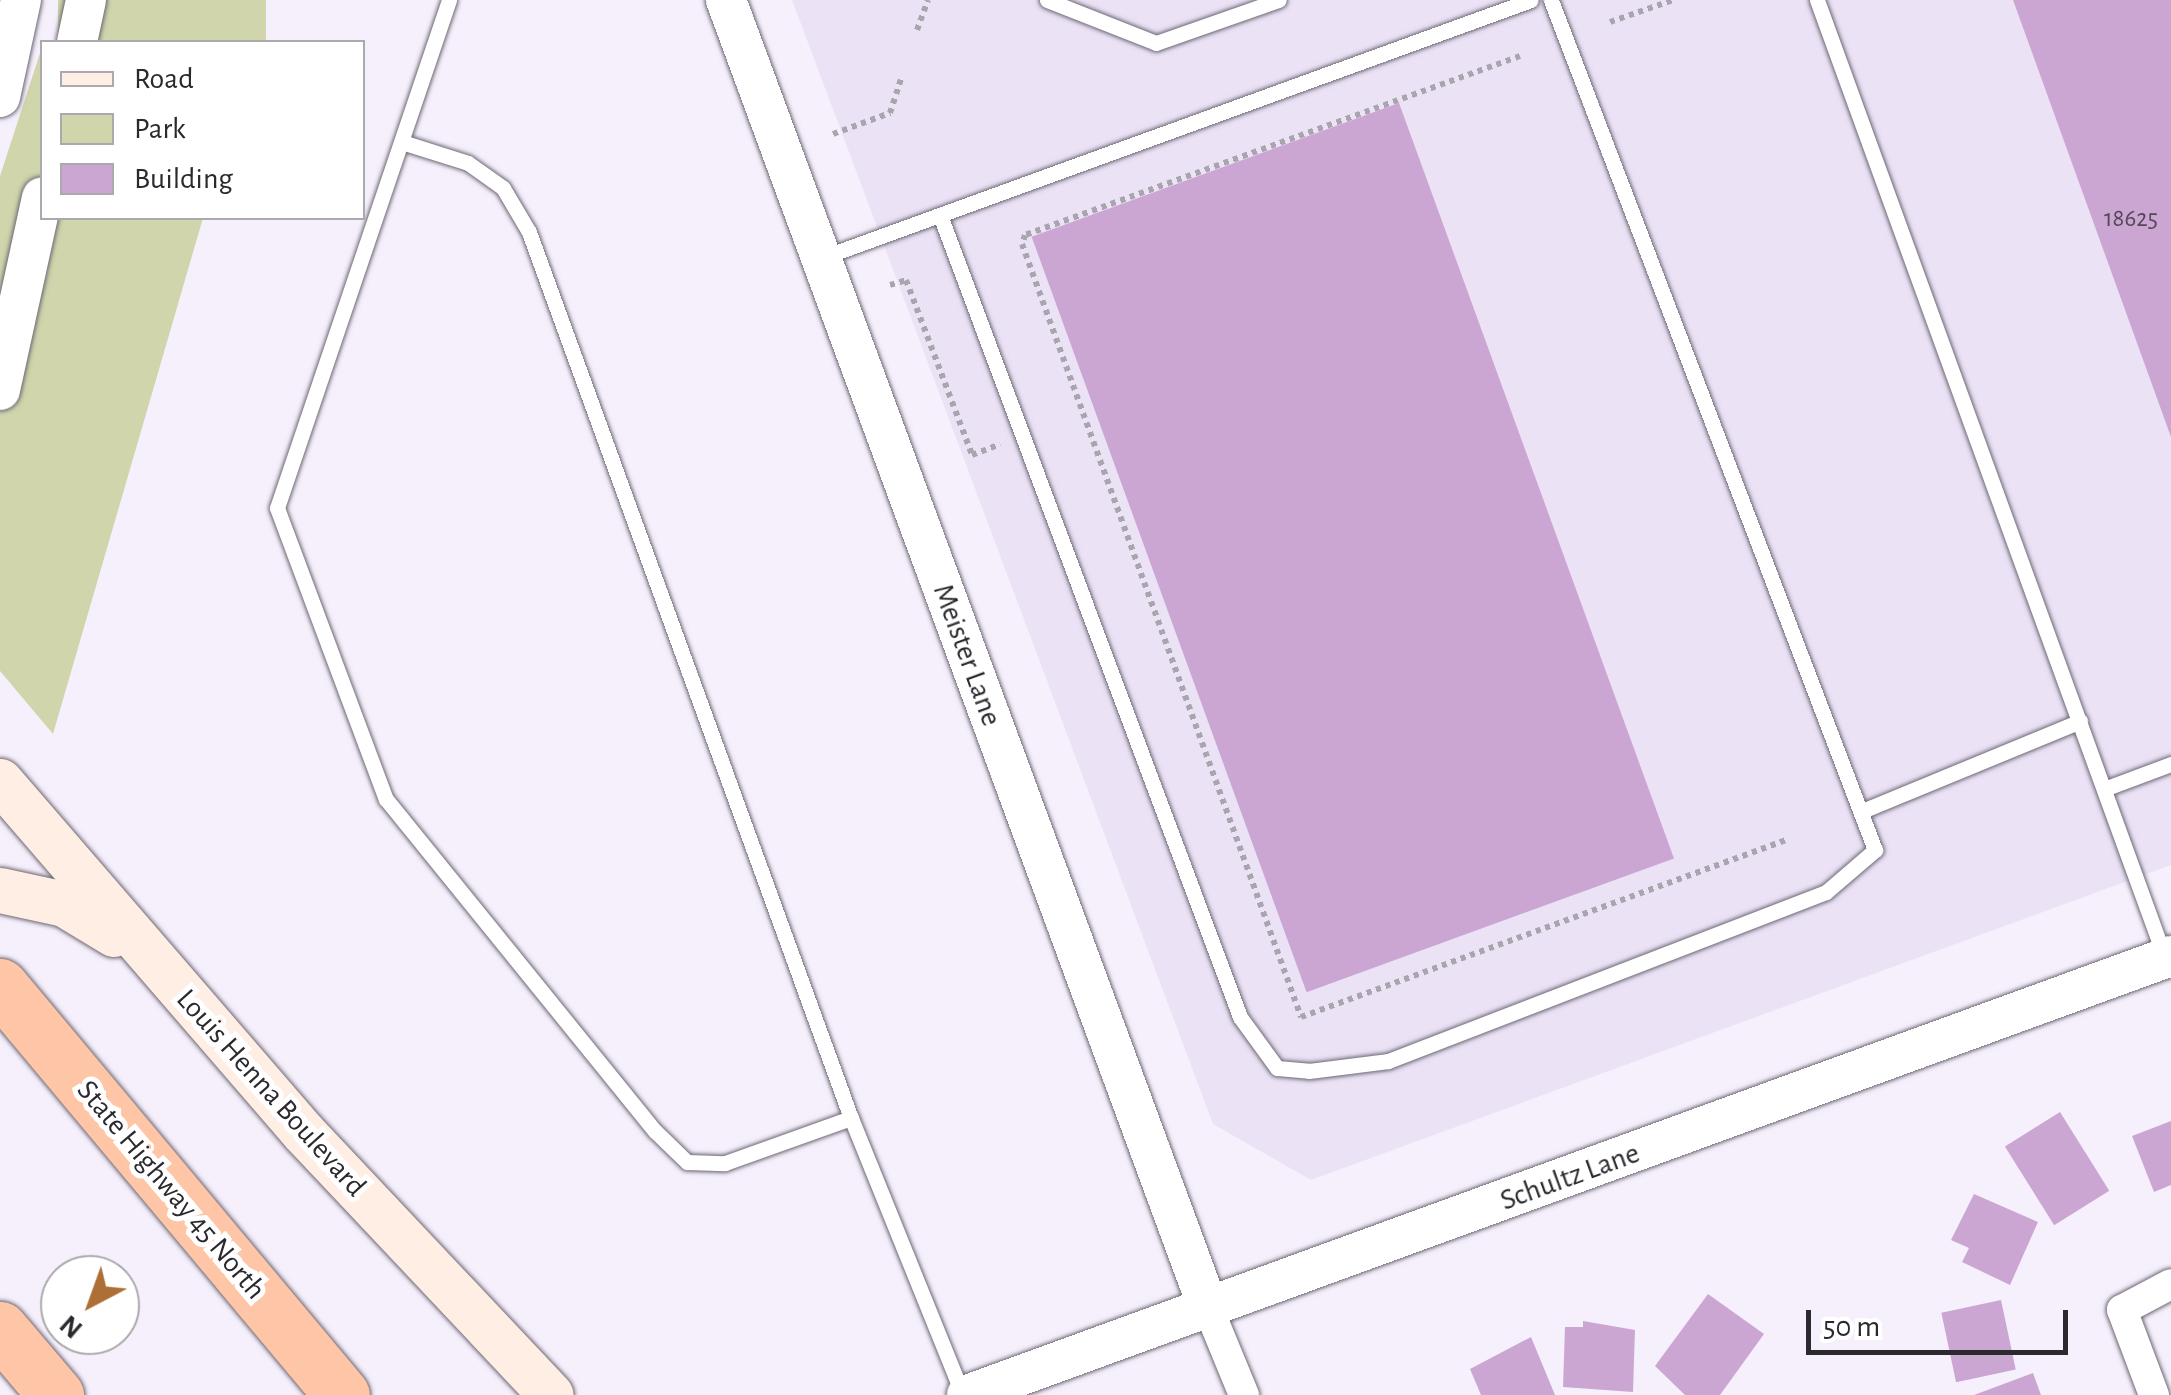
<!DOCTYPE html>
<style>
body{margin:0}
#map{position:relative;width:2171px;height:1395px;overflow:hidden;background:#f6f0fd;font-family:"Alegreya Sans",sans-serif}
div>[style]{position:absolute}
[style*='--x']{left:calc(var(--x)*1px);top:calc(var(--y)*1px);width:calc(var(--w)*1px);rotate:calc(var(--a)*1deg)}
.built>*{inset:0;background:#ebe2f6}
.green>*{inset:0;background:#d0d5ac;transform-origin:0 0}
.building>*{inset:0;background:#cca6d3;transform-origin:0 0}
.path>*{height:6px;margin-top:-3px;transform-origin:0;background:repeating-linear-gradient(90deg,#a9a5ae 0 5px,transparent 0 10px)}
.roads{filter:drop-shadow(0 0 2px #6d6873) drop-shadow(0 0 2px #6d6873)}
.service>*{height:15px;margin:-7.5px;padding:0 7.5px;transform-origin:7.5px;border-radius:7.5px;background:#fff}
.minor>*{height:30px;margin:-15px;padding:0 15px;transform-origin:15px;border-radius:15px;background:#fff}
.tertiary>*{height:40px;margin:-20px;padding:0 20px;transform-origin:20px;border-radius:20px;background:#fff}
.secondary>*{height:45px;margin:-22.5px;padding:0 22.5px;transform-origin:22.5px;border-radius:22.5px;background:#ffeee4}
.motorway>*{height:55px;margin:-27.5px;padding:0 27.5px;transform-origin:27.5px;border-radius:27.5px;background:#fec6a6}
span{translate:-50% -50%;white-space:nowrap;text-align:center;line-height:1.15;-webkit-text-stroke:10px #fff;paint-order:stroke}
.number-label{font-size:25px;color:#534857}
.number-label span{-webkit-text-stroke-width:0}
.street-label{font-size:30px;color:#2b292e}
.legend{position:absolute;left:40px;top:40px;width:325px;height:180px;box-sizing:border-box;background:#fff;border:2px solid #aaa9ab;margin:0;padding:12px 18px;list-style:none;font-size:30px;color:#2b292e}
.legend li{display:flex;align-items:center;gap:20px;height:50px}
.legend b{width:50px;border:2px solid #aaa9ab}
.north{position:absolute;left:40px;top:1255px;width:100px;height:100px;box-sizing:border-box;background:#fff;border:2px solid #aaa9ab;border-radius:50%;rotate:221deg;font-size:28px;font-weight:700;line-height:40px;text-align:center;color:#2b292e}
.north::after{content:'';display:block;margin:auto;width:35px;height:45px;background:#ad6f35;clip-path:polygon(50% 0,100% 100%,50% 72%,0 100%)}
.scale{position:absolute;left:1806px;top:1310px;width:262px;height:45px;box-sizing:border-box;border:5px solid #2b292e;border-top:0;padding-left:12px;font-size:30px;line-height:35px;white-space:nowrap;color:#2b292e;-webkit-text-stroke:8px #fff;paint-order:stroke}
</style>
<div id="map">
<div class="built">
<div style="clip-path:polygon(792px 0,2171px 0,2171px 865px,1311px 1180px,1213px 1124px)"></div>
</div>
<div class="green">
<div style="left:58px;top:0;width:208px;height:44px"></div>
<div style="clip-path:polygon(42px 47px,42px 218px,203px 218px,53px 734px,0 671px,0 176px)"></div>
</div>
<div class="building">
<div style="clip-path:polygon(2013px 0,2171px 0,2171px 437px)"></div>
<div style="left:1399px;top:103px;width:804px;height:391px;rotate:70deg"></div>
<div style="left:2060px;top:1112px;width:93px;height:65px;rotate:58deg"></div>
<div style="clip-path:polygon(2171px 1121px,2171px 1185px,2154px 1192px,2132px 1136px)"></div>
<div style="clip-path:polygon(1974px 1194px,2038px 1222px,2010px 1285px,1962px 1262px,1969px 1248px,1951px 1240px)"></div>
<div style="clip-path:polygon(1708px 1294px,1764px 1334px,1720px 1395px,1685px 1395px,1655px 1366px)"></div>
<div style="left:2001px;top:1300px;width:71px;height:61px;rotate:78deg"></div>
<div style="clip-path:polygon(1583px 1321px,1635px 1330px,1633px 1392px,1563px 1387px,1565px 1327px,1583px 1327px)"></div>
<div style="clip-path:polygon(1531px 1337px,1555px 1395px,1481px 1395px,1470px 1369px)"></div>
<div style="clip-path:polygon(2033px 1373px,2041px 1395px,1974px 1395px)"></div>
</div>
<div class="path">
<div style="--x:1610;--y:22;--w:67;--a:-19.2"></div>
<div style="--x:917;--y:30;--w:32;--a:-70"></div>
<div style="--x:1520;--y:56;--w:526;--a:160.12"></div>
<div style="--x:1025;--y:235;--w:9;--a:108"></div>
<div style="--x:1022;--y:244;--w:822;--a:70.15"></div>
<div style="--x:1301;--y:1017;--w:516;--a:-20.05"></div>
<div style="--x:833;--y:134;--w:61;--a:-20.2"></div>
<div style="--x:890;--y:113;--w:39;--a:-72"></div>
<div style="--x:890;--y:285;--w:17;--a:-17"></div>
<div style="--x:906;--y:280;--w:187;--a:69.3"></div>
<div style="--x:972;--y:455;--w:30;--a:-21"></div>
</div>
<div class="roads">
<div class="service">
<div style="--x:449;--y:0;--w:536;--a:108.71"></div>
<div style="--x:277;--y:508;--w:311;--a:69.5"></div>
<div style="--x:386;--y:799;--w:427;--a:51"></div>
<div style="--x:655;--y:1131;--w:45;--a:44.1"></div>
<div style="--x:687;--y:1162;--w:38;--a:2"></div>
<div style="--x:725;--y:1163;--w:134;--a:-19.7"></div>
<div style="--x:1047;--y:0;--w:117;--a:21.5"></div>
<div style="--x:1156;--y:43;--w:130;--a:-19.3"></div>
<div style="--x:1817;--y:0;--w:1019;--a:70.04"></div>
<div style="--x:405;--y:143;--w:66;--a:17.6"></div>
<div style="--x:468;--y:163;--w:43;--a:35.5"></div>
<div style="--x:503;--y:188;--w:51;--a:59.4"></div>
<div style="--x:529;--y:232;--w:943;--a:70.03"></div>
<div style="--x:851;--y:1118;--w:299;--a:68"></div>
<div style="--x:940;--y:215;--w:856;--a:69.49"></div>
<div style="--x:1240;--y:1017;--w:63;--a:54"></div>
<div style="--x:1277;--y:1068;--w:32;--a:5"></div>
<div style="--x:1309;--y:1071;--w:80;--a:-7.2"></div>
<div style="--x:1388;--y:1061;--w:469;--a:-21.1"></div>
<div style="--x:1826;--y:892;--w:65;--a:-40.6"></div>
<div style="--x:1875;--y:850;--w:910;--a:-110.87"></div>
<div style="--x:821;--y:258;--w:755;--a:-19.97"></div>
<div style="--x:2104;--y:789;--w:72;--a:-20.5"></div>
<div style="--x:1862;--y:811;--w:236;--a:-22.4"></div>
</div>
<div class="minor">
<div style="--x:1209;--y:1310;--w:92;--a:67.6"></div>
<div style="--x:2154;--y:1395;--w:91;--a:-110.6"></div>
<div style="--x:2122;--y:1310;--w:55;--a:-28"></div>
</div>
<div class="tertiary">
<div style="--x:726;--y:0;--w:1396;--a:69.76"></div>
<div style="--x:77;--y:42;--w:43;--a:-77.9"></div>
<div style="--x:0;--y:97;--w:99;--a:-77.8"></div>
<div style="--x:0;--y:390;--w:197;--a:-77.7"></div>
<div style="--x:967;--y:1395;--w:1282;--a:-20.03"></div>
</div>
<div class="secondary">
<div style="--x:0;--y:781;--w:464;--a:49.2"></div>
<div style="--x:303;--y:1132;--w:361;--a:46.7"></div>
<div style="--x:0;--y:890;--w:66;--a:12.3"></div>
<div style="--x:64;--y:904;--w:58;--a:31"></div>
</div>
<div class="motorway">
<div style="--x:0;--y:986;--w:533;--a:50.1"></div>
<div style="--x:0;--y:1329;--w:87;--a:49.7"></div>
</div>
</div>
<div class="number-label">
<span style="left:2131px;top:219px">18625</span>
</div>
<div class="street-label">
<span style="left:967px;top:655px;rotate:70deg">Meister Lane</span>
<span style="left:271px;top:1093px;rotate:48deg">Louis Henna Boulevard</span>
<span style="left:1570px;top:1177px;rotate:-20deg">Schultz Lane</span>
<span style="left:171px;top:1190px;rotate:50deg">State Highway 45 North</span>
</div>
<ul class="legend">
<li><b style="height:12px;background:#ffeee4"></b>Road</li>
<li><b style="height:28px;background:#d0d5ac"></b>Park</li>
<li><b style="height:28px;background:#cca6d3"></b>Building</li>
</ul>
<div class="north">N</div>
<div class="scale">50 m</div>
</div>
